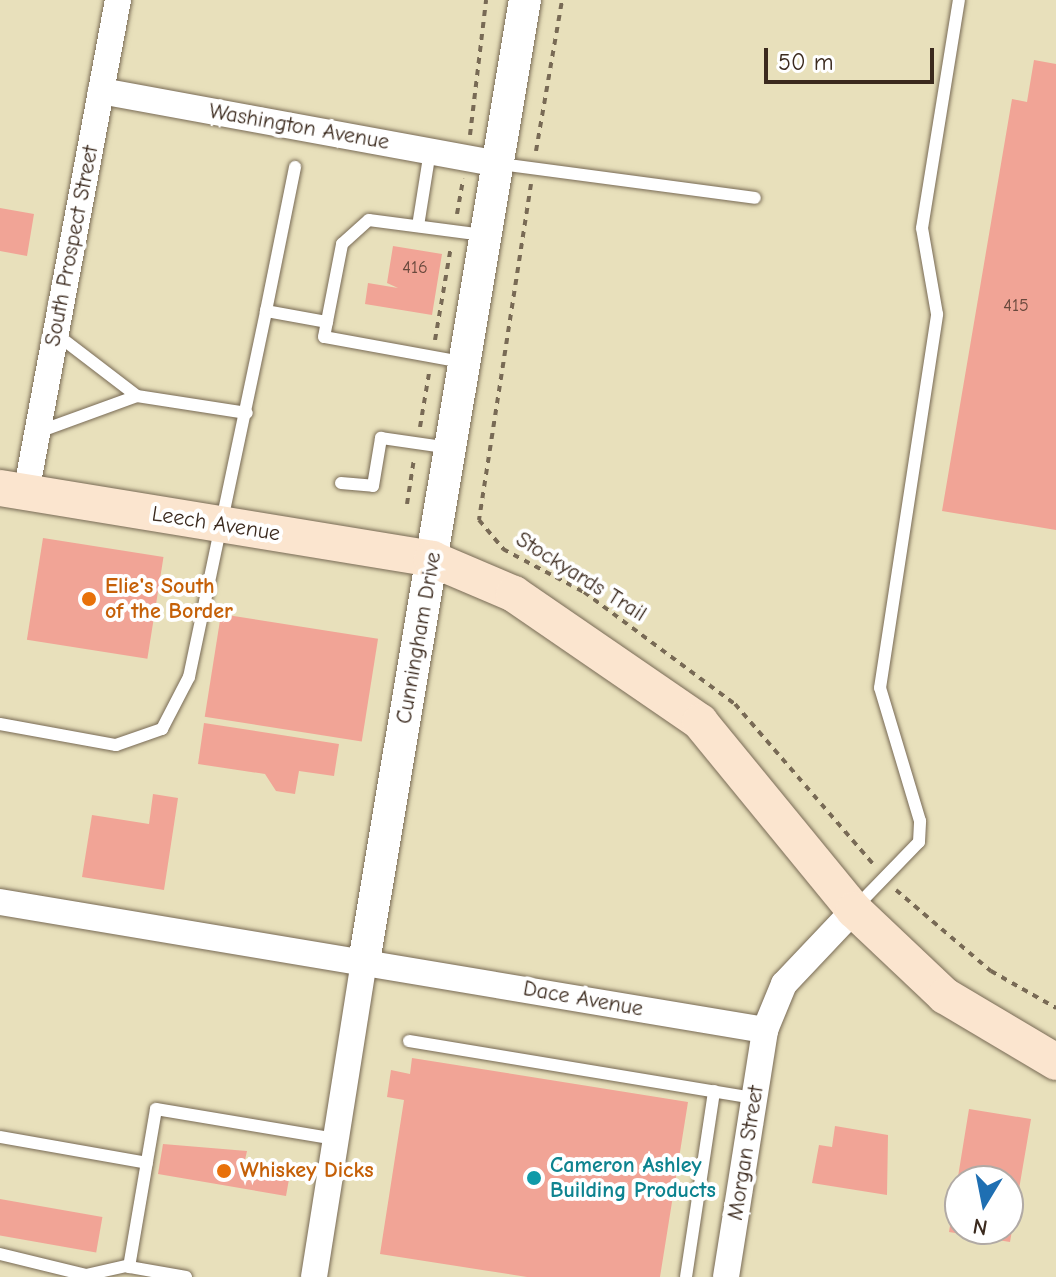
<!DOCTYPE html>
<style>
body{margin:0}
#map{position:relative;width:1056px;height:1277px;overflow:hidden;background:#e8e0bb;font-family:"Comic Neue",sans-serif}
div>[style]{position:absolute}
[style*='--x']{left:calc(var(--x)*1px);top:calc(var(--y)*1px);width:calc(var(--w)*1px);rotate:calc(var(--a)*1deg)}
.building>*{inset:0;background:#f1a496;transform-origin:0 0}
.path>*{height:4px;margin-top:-2px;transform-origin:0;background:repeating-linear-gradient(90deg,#786a55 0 6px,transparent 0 12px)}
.roads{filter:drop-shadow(0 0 2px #786a55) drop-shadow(0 0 2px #786a55)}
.service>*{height:12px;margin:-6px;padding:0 6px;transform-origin:6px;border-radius:6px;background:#fff}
.minor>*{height:26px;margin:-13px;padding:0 13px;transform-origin:13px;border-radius:13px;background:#fff}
.tertiary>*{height:32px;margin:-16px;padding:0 16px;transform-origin:16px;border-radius:16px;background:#fff}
.secondary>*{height:36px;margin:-18px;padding:0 18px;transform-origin:18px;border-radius:18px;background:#fbe5cf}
.dots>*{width:22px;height:22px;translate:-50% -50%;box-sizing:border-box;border:4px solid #fff;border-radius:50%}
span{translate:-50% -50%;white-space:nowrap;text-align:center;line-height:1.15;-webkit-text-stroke:8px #fff;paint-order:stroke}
.number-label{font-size:18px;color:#68483c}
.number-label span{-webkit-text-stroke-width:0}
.street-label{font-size:22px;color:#3b2a1e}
.food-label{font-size:22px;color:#c56008;font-weight:700}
.left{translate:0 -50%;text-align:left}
.culture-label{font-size:22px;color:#0d838f;font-weight:700}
.north{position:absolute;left:944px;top:1165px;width:80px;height:80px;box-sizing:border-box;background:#fff;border:2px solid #b1aaa5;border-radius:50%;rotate:190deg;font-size:22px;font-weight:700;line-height:32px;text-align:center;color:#3b2a1e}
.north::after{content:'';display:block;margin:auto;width:28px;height:36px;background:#1f6fb2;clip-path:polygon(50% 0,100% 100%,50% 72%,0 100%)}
.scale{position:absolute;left:764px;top:48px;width:170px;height:36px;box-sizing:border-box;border:4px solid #3b2a1e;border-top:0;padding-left:10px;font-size:24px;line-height:28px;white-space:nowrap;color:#3b2a1e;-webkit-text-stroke:6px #fff;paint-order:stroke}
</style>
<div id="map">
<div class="building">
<div style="clip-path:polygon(1034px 60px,1056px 64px,1056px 530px,942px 511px,1012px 99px,1027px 102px)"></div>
<div style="clip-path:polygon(0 208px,34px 214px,27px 256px,0 251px)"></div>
<div style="clip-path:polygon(393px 246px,442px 254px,432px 315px,365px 304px,368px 283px,398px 288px,387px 283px)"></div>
<div style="left:43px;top:538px;width:122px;height:103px;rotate:9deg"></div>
<div style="left:221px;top:614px;width:159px;height:104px;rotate:9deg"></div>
<div style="clip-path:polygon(204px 723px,339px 744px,334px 776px,299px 771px,295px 794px,276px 791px,265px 774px,198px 764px)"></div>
<div style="clip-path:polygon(153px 794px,178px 798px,164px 890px,82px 877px,92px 815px,149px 824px)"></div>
<div style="clip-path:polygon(412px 1058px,688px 1102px,660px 1277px,527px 1277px,380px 1254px,404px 1100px,387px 1097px,391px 1070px,410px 1074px)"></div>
<div style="clip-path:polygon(evenodd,969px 1109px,1031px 1119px,1010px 1242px,949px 1232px,969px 1109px,960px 1181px,1008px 1181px,1008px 1229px,960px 1229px,960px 1181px)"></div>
<div style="clip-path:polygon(835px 1126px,888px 1135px,887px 1195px,812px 1183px,819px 1145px,832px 1147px)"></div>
<div style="clip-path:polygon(163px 1144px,247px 1151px,245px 1160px,291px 1168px,286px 1196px,158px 1174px)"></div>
<div style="left:0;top:1199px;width:104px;height:36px;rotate:10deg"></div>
</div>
<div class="path">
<div style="--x:470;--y:135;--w:136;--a:-83.2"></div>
<div style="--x:536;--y:151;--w:153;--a:-80.2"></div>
<div style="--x:531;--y:184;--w:340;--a:98.8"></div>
<div style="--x:479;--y:520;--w:38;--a:50"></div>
<div style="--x:503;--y:549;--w:92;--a:28"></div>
<div style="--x:584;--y:592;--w:188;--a:36.6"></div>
<div style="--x:735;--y:704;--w:213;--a:49.2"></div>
<div style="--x:457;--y:214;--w:36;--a:-80"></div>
<div style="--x:435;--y:340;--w:95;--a:-80.3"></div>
<div style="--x:420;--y:427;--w:55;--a:-80.5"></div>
<div style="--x:407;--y:504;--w:46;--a:-81.2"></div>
<div style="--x:896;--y:890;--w:125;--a:40.5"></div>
<div style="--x:991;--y:971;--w:75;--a:29.6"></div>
</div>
<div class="roads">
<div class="service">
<div style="--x:501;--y:164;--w:256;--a:7.6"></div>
<div style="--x:418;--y:226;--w:76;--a:-80.9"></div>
<div style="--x:266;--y:311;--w:147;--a:-78.6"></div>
<div style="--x:56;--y:334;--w:102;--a:37.4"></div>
<div style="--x:462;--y:362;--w:140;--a:-169.7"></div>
<div style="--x:324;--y:337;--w:95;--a:-79"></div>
<div style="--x:342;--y:244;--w:36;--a:-42"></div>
<div style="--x:369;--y:220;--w:115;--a:7.5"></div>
<div style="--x:38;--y:432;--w:105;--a:-20"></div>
<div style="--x:137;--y:396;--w:111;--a:8.8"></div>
<div style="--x:341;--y:483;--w:32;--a:5"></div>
<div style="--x:373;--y:486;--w:49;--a:-80.5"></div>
<div style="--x:381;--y:438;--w:70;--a:8.2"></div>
<div style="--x:0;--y:724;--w:118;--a:10.3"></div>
<div style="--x:116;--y:745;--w:49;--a:-19.2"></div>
<div style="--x:162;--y:729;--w:59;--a:-62.6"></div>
<div style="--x:189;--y:677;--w:374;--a:-78.1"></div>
<div style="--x:266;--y:311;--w:62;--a:10.2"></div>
<div style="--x:855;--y:908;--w:92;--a:-45.9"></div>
<div style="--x:919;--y:842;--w:21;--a:-87"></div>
<div style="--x:920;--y:821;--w:139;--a:-106.7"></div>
<div style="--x:880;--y:688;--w:378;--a:-81.3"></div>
<div style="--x:937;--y:314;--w:87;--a:-99.9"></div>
<div style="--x:922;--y:228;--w:231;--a:-80.8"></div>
<div style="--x:409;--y:1041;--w:350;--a:9.4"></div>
<div style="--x:0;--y:1137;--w:149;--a:10"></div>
<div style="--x:0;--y:1254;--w:89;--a:13.7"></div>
<div style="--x:86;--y:1275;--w:45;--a:-12.8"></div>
<div style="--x:186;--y:1277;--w:58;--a:-170"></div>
<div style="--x:129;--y:1267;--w:160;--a:-80.3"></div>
<div style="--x:156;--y:1109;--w:182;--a:9.5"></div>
<div style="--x:686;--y:1277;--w:188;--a:-81.4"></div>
</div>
<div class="minor">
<div style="--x:101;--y:91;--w:404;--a:10.4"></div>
<div style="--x:26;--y:493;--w:502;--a:-79.43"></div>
<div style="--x:0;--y:902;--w:776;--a:9.5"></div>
<div style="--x:765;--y:1030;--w:50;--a:-67.6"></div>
<div style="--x:784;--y:984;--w:102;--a:-46.6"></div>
<div style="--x:314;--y:1277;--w:319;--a:-81"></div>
<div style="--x:726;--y:1277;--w:250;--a:-81"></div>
</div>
<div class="tertiary">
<div style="--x:364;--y:962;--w:975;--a:-80.5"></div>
</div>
<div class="secondary">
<div style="--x:0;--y:488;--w:438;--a:9.3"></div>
<div style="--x:432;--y:559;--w:89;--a:23.1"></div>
<div style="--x:514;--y:594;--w:226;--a:34.5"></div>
<div style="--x:700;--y:722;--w:243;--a:50.7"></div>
<div style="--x:854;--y:910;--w:125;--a:43.4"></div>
<div style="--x:945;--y:996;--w:129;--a:30.7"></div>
</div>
</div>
<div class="dots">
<div style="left:89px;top:599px;background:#e8710a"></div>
<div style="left:224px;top:1171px;background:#e8710a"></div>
<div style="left:534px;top:1178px;background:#0f9aa8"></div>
</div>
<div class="number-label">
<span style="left:415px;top:268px">416</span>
<span style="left:1016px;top:306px">415</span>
</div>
<div class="street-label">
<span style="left:299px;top:127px;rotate:10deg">Washington Avenue</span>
<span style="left:72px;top:246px;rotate:-79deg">South Prospect Street</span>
<span style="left:216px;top:524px;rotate:9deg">Leech Avenue</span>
<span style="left:581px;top:577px;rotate:32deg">Stockyards Trail</span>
<span style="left:419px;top:638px;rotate:-80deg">Cunningham Drive</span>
<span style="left:583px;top:999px;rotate:10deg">Dace Avenue</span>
<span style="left:746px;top:1153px;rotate:-81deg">Morgan Street</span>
</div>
<div class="food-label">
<span class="left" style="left:105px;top:599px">Elie's South<br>of the Border</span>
<span class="left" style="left:240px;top:1171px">Whiskey Dicks</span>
</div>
<div class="culture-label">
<span class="left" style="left:550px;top:1178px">Cameron Ashley<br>Building Products</span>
</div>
<div class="north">N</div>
<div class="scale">50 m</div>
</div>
